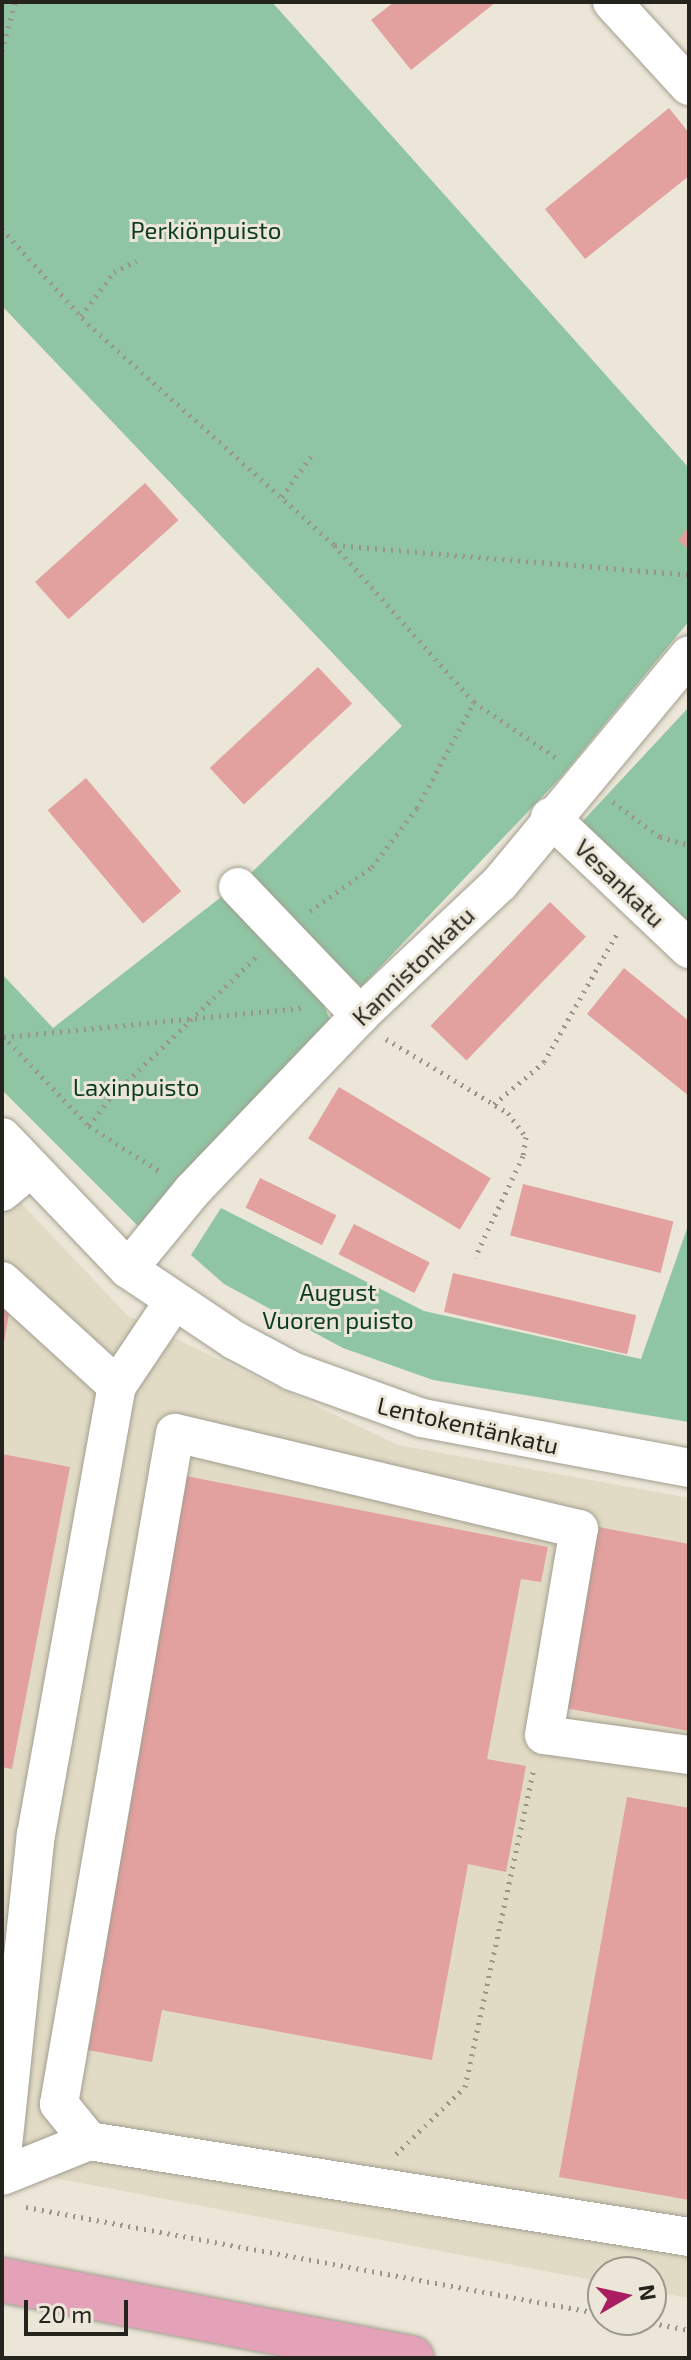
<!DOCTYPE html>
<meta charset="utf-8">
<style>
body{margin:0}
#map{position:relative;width:691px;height:2360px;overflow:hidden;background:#ebe6d7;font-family:"Exo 2",sans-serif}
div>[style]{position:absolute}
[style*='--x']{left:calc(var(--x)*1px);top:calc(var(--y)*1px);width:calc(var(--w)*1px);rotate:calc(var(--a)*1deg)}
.built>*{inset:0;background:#e1dac5}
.green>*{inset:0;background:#90c5a4}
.building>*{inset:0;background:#e2a09f;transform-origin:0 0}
.path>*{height:5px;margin-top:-2.5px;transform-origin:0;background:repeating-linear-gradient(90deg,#99958a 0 2px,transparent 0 8px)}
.roads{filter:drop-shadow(0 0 2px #a29e90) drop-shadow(0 0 2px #a29e90)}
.minor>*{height:38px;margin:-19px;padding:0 19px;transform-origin:19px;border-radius:19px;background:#fff}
.major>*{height:44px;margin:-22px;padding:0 22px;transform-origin:22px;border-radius:22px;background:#e3a2b8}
span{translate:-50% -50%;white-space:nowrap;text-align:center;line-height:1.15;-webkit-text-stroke:6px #ebe6d7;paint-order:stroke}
.park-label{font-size:24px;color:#0b3b23}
.street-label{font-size:24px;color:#25231e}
.frame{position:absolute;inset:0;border:4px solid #25231e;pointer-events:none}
.north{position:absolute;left:587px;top:2256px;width:80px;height:80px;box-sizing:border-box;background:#ebe6d7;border:2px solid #9c988d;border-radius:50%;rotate:81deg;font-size:22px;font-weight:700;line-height:32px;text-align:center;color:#25231e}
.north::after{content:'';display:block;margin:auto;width:28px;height:36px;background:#a91e60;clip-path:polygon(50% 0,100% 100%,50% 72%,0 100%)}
.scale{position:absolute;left:24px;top:2300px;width:104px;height:36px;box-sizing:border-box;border:4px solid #25231e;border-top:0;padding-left:10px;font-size:24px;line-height:28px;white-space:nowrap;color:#25231e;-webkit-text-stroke:6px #ebe6d7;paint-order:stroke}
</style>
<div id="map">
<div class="built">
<div style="clip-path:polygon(2px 1183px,128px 1316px,398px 1445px,689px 1498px,689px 2298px,651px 2291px,651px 2272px,603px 2272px,603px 2282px,2px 2168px)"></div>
</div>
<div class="green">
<div style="clip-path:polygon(2px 2px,272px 2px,689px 468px,689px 621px,562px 776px,361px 987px,248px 876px,402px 726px,2px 306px)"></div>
<div style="clip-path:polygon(689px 707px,689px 922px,580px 824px)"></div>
<div style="clip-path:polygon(225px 894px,318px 991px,331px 1022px,138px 1226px,2px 1090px,2px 974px,53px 1028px)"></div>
<div style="clip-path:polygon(221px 1208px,424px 1311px,641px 1359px,689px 1223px,689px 1422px,433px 1380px,343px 1348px,224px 1284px,191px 1255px)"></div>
</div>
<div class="building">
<div style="clip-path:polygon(394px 2px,496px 2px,411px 70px,371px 20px)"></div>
<div style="clip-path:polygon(669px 108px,689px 133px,689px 176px,585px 259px,545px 209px)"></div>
<div style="left:145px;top:483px;width:50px;height:148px;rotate:48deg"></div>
<div style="clip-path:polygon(689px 527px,689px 550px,678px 540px)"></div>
<div style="left:318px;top:667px;width:50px;height:148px;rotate:47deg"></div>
<div style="left:86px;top:778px;width:148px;height:50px;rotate:50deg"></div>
<div style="left:550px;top:902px;width:50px;height:172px;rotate:44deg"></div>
<div style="clip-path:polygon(624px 968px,689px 1021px,689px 1096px,587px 1014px)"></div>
<div style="left:339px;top:1087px;width:177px;height:60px;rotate:31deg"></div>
<div style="left:260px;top:1178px;width:85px;height:33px;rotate:26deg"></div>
<div style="left:523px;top:1184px;width:155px;height:53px;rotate:14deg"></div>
<div style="left:354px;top:1224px;width:85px;height:34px;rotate:27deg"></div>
<div style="left:453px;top:1273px;width:188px;height:40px;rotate:13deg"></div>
<div style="clip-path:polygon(2px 1299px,11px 1301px,4px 1342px,2px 1342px)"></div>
<div style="clip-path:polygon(2px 1454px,70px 1467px,12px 1769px,2px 1767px)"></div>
<div style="clip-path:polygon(186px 1476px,548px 1547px,541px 1582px,521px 1579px,487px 1759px,526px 1766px,506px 1872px,468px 1864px,432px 2060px,162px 2010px,152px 2062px,88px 2050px,98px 1997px,91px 1996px)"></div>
<div style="clip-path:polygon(593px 1526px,689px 1544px,689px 1731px,560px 1707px)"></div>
<div style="clip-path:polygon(627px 1797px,689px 1808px,689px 2200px,559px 2177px)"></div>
</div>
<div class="path">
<div style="--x:2;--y:51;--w:51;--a:-75.1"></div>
<div style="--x:2;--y:229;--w:128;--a:47.8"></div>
<div style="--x:88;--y:324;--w:331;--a:41.9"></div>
<div style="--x:334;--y:545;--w:210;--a:48.3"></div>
<div style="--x:474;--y:702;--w:102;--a:34.2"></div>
<div style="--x:81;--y:316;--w:55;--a:-53.1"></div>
<div style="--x:114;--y:272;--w:25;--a:-26"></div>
<div style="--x:282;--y:497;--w:50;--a:-54.7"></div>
<div style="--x:335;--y:545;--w:355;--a:4.8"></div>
<div style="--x:613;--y:802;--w:59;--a:36.7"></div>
<div style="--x:660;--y:837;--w:30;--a:15"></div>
<div style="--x:310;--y:911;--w:76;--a:-35.4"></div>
<div style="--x:372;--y:867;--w:74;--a:-52.7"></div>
<div style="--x:417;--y:808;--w:120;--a:-61.7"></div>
<div style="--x:3;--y:1036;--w:124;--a:46.3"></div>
<div style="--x:89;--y:1126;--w:85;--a:32.6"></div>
<div style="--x:4;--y:1037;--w:299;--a:-5.6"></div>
<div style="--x:386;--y:1039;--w:143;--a:31.2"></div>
<div style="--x:508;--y:1113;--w:30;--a:53"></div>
<div style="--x:526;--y:1137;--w:19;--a:99"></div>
<div style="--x:523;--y:1156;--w:112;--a:115.4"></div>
<div style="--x:494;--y:1104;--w:65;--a:-40"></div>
<div style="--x:544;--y:1062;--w:150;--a:-60.4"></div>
<div style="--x:89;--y:1126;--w:35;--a:-53"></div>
<div style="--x:110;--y:1098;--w:204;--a:-44"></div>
<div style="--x:396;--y:2154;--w:96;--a:-44.2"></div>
<div style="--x:465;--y:2087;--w:326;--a:-77.8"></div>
<div style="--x:26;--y:2207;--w:587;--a:10.51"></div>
<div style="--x:636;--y:2320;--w:54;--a:10.7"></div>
</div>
<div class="roads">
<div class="minor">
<div style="--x:612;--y:2;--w:114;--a:47.5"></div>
<div style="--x:550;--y:817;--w:192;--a:43.5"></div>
<div style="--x:238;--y:887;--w:177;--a:46.4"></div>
<div style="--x:2;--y:1137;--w:182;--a:46.3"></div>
<div style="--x:128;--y:1269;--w:128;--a:33.8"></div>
<div style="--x:234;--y:1340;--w:66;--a:28.1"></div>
<div style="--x:292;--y:1371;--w:138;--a:19.9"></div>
<div style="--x:422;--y:1418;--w:272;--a:10.6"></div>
<div style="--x:2;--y:1192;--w:38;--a:-40"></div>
<div style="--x:128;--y:1269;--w:102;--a:-50.6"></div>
<div style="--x:193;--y:1190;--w:242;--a:-46.3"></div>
<div style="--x:360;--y:1015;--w:192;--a:-43.3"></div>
<div style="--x:500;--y:883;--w:296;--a:-50.3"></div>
<div style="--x:2;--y:1281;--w:156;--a:42.4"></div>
<div style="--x:689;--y:1755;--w:146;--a:-172.1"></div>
<div style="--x:544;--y:1735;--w:209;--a:-80.4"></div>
<div style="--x:579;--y:1529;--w:415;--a:-166.6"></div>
<div style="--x:175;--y:1433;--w:681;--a:99.81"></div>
<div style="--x:59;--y:2104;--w:48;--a:51"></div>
<div style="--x:89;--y:2141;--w:608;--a:9.09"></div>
<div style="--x:2;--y:2156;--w:323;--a:-84"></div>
<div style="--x:36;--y:1835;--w:456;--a:-79.8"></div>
<div style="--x:117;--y:1386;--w:102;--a:-56.2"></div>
<div style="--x:2;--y:2176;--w:94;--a:-21.9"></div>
</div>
<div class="major">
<div style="--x:2;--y:2280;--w:417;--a:10.8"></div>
</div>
</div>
<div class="park-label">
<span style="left:206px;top:230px">Perkiönpuisto</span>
<span style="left:136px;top:1087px">Laxinpuisto</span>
<span style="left:338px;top:1306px">August<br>Vuoren puisto</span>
</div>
<div class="street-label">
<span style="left:620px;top:883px;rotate:44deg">Vesankatu</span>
<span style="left:413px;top:966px;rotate:-44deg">Kannistonkatu</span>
<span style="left:468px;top:1425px;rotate:13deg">Lentokentänkatu</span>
</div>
<div class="frame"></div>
<div class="north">N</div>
<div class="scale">20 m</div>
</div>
